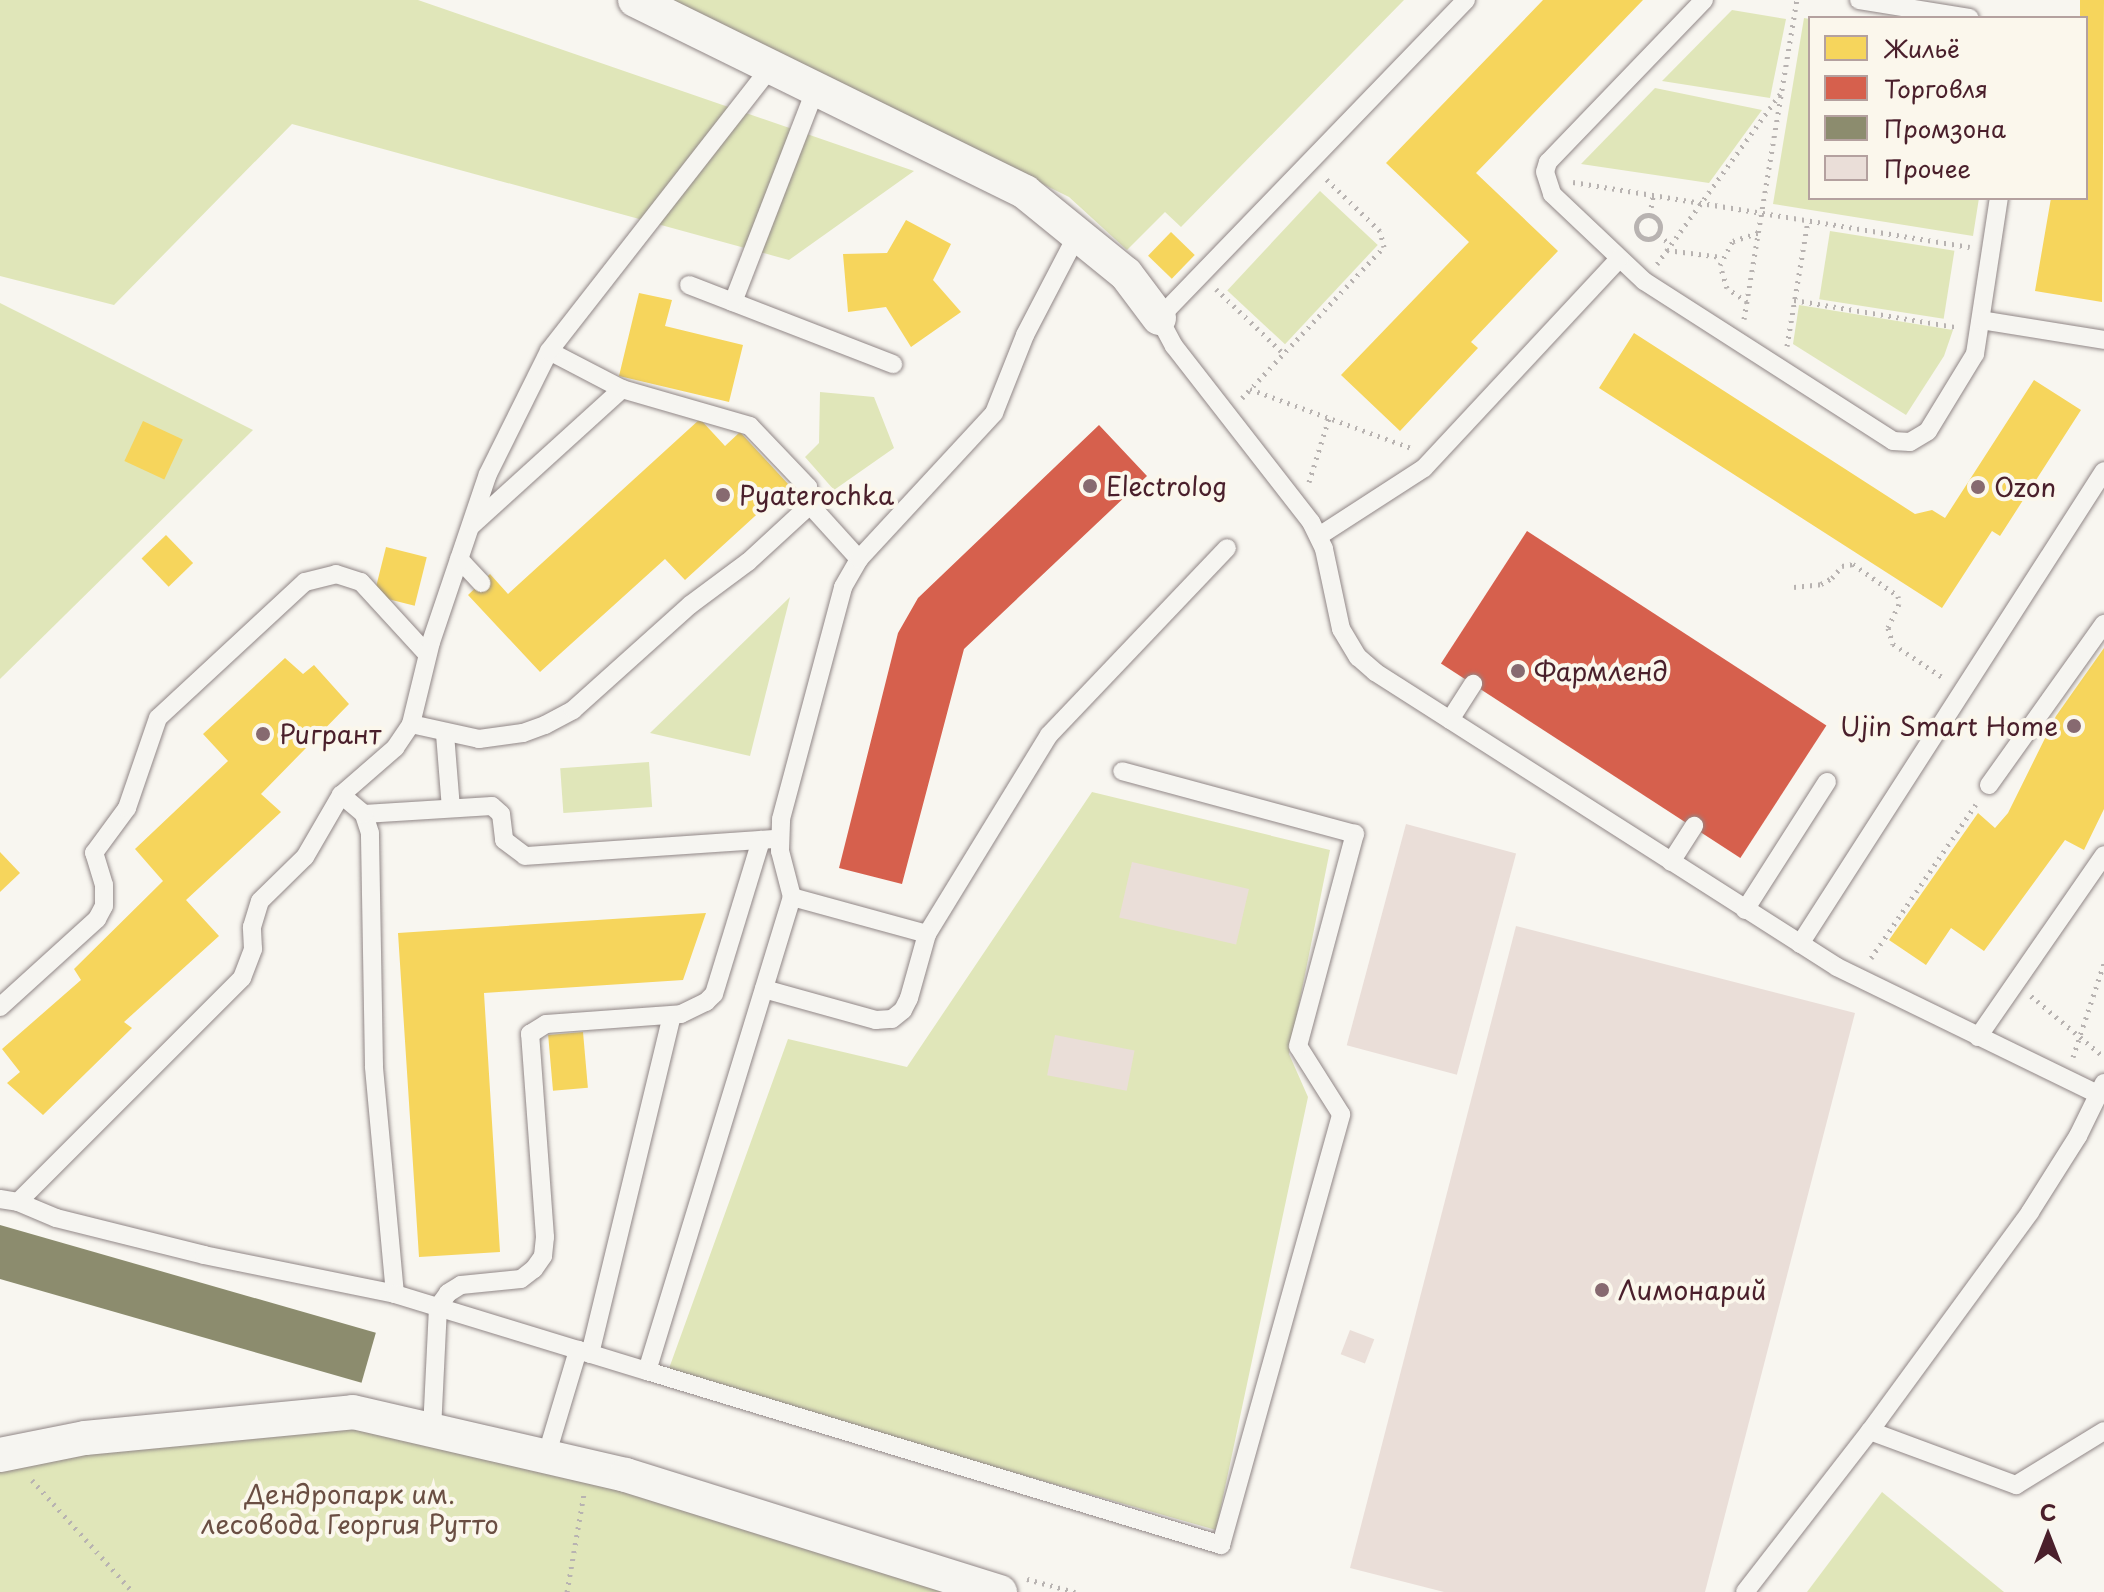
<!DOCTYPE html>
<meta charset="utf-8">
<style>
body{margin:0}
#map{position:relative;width:2104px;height:1592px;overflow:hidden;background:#f8f6f0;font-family:"Playpen Sans",sans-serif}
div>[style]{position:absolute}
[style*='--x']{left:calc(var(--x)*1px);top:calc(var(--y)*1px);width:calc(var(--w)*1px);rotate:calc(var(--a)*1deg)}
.green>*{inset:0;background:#e0e6b9;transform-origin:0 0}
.homes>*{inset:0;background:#f6d55c;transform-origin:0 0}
.shops>*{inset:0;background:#d6604d;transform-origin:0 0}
.industry>*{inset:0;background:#8c8c6e;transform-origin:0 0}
.building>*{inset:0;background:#eaded8;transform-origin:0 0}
.path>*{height:5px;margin-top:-2.5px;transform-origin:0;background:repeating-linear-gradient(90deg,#b8b3b1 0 2px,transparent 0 8px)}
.path>.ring{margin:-2.5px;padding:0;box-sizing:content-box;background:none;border:5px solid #b8b3b1;border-radius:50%}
.roads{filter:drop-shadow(0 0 2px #918787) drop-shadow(0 0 2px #918787)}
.service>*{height:18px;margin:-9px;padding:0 9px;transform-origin:9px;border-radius:9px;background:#f6f5f1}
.minor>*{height:34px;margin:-17px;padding:0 17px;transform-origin:17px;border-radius:17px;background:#f6f5f1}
.dots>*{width:22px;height:22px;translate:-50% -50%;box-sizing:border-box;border:4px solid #fbf7ec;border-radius:50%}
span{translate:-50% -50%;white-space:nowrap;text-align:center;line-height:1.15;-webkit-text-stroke:8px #fbf7ec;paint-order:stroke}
.poi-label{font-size:26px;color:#4a1f2b}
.left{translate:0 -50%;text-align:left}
.right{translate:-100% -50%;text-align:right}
.park-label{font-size:26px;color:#6a4e43}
.legend{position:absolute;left:1808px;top:16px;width:280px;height:184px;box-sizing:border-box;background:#fbf7ec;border:2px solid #b4a19f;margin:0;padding:10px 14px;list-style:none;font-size:24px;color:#4a1f2b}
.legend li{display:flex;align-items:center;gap:16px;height:40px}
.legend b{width:40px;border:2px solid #b4a19f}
.north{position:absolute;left:2008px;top:1496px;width:80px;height:80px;-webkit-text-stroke:6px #fbf7ec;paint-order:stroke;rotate:0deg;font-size:22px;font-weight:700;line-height:32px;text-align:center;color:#4a1f2b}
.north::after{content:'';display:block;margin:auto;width:28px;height:36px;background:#4a1f2b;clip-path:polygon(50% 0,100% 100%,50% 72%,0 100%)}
</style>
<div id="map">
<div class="green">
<div style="clip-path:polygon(0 0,418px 0,914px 171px,789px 260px,292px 124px,114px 305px,0 276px)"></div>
<div style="clip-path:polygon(670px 0,1404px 0,1181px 227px,1165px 212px,1127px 250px,1069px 197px)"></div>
<div style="clip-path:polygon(1732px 10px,1786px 19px,1770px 98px,1662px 81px)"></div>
<div style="clip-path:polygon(1804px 18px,1810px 19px,1810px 198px,1979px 198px,1973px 236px,1773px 204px)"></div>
<div style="clip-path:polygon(1655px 88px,1762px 110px,1709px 183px,1581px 164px)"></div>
<div style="left:1320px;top:191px;width:79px;height:136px;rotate:43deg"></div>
<div style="left:1830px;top:231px;width:126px;height:69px;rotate:9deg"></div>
<div style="clip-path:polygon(0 303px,253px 430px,0 679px)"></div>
<div style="clip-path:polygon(1799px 305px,1953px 330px,1944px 356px,1906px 415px,1793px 344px)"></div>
<div style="clip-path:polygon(820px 392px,874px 397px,894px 448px,834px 490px,805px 457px,819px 443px)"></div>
<div style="clip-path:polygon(790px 597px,750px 756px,650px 733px)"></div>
<div style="left:649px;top:762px;width:45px;height:89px;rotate:86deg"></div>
<div style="clip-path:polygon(1092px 792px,1330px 850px,1289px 1054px,1308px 1097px,1216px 1530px,667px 1374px,788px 1039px,907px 1067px)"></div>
<div style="clip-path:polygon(355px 1424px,621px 1491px,950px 1592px,0 1592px,0 1469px,85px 1451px)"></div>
<div style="clip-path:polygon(1882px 1492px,2004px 1592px,1807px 1592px)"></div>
</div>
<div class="homes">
<div style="clip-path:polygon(1543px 0,1643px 0,1476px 173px,1558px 251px,1471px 342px,1478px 348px,1400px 431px,1341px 375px,1469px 242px,1386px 163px)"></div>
<div style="clip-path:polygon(2080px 0,2104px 0,2102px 302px,2035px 291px,2051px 198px,2086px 198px,2086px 18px,2080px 18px)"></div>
<div style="clip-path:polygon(906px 220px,951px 244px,933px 280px,961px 312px,911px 347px,886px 307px,848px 312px,843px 254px,887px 253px)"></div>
<div style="left:1171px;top:232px;width:33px;height:33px;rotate:44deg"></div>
<div style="clip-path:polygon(639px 293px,672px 300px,665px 326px,743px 345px,729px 402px,619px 376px)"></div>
<div style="clip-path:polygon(1634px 333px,1915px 514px,1932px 510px,1945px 518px,2034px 380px,2081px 410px,2000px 536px,1992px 531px,1942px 608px,1599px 388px)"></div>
<div style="clip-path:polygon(700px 419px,725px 446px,740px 432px,789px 485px,685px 580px,665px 559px,540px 672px,468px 595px,490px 574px,508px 594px)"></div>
<div style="left:143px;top:421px;width:44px;height:44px;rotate:25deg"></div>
<div style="left:166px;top:535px;width:39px;height:34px;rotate:46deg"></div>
<div style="left:386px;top:547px;width:42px;height:50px;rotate:14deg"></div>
<div style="clip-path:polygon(2104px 648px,2104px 809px,2084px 850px,2065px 840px,1984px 951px,1951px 928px,1926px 965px,1889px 940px,1978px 813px,1995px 828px,2008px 813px,2056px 716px)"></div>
<div style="clip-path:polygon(285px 658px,303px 674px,314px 665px,349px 704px,261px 794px,281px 812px,186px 900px,219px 936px,124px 1022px,132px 1028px,43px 1115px,7px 1083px,20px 1072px,2px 1049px,81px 980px,74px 969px,163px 881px,135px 849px,228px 761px,203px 734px)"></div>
<div style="clip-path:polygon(0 852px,20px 873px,0 892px)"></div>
<div style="clip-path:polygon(706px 913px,683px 980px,484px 993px,500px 1252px,419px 1257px,398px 933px)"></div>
<div style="left:583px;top:1032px;width:56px;height:35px;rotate:85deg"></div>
</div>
<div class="shops">
<div style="clip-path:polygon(1099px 425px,1147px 476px,964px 649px,902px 884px,839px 868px,898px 633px,918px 598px)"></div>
<div style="left:1527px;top:531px;width:357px;height:158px;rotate:33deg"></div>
</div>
<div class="industry">
<div style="left:0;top:1225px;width:391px;height:52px;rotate:16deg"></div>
</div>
<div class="building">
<div style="left:1406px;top:824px;width:114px;height:229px;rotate:15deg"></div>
<div style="left:1132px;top:862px;width:120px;height:57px;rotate:13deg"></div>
<div style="clip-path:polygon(1516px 926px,1855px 1013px,1705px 1592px,1444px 1592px,1350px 1568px)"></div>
<div style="left:1055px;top:1035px;width:81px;height:41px;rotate:11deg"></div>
<div style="left:1350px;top:1330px;width:26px;height:26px;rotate:21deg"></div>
</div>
<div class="path">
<div style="--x:1573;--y:182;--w:402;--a:9.3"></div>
<div class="ring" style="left:1636px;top:215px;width:19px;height:19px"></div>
<div style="--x:1650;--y:215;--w:20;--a:-81"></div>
<div style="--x:1658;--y:235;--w:16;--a:35"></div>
<div style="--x:1667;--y:250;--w:55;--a:7.3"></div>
<div style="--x:1657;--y:264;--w:210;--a:-54.1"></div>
<div style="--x:1216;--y:289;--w:94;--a:43.7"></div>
<div style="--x:1794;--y:300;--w:163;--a:9.5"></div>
<div style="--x:1747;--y:302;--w:24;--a:-145"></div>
<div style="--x:1727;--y:288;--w:24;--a:-107"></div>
<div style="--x:1720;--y:265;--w:27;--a:-62"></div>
<div style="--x:1733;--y:241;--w:26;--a:-18"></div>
<div style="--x:1744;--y:319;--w:323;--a:-80.6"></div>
<div style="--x:1787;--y:346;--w:128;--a:-80.5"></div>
<div style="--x:1250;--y:389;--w:171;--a:20.1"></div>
<div style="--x:1242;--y:398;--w:207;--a:-46.8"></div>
<div style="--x:1384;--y:247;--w:16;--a:-104"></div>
<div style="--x:1380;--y:231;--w:78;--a:-136"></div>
<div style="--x:1309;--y:482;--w:67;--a:-72.6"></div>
<div style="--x:1794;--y:587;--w:27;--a:-6"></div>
<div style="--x:1821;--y:584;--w:13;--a:-29"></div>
<div style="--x:1832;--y:578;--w:16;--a:-50"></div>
<div style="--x:1842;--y:566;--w:11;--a:-10"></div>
<div style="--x:1853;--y:564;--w:55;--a:35.4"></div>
<div style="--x:1898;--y:596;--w:8;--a:83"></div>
<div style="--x:1899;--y:604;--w:26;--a:115"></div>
<div style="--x:1888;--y:628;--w:17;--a:73"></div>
<div style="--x:1893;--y:644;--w:63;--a:33.9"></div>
<div style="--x:1871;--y:958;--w:186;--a:-55.7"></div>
<div style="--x:2031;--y:996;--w:95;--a:39.9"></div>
<div style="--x:2073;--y:1057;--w:99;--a:-71.7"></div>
<div style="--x:32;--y:1480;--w:151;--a:48"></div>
<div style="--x:1027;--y:1579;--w:50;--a:15.2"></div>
<div style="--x:567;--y:1592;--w:99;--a:-80.2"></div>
</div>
<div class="roads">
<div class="service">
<div style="--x:1466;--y:0;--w:442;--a:134"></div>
<div style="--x:1159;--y:318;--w:32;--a:62"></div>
<div style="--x:1174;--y:346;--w:223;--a:52.1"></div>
<div style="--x:1311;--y:522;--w:30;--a:64"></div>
<div style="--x:1324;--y:549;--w:82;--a:78"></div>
<div style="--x:1341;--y:629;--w:33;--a:59"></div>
<div style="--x:1358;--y:657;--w:23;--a:41"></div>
<div style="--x:1375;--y:672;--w:548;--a:32.56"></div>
<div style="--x:1837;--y:967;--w:292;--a:26"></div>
<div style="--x:1704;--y:0;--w:225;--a:133.9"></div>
<div style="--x:1548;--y:162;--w:10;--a:107"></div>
<div style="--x:1545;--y:172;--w:23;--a:72"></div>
<div style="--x:1552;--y:194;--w:127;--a:43.4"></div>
<div style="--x:1644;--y:281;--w:296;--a:32.7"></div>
<div style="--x:1893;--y:441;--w:17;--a:3"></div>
<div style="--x:1910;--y:442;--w:21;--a:-31"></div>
<div style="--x:1928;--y:431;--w:90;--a:-58.6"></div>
<div style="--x:1975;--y:354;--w:158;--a:-81.3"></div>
<div style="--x:1859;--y:0;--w:112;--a:9.2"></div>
<div style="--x:689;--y:285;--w:219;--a:21.2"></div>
<div style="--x:733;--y:302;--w:230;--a:-68.8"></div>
<div style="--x:1981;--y:320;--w:125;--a:9.2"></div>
<div style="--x:810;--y:505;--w:73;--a:47.8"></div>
<div style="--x:471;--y:526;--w:204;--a:-42.2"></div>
<div style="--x:1319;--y:536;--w:125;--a:-32.9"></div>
<div style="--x:1424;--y:468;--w:286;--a:-47"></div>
<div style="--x:459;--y:559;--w:33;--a:47"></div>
<div style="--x:1450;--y:720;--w:43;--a:-57.4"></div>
<div style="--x:411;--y:724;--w:70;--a:12.4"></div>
<div style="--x:479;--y:739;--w:44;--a:-7.8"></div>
<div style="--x:523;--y:733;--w:23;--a:-20"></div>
<div style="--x:545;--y:725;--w:32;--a:-28"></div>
<div style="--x:573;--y:710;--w:157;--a:-41.9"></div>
<div style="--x:690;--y:605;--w:72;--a:-36.6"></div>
<div style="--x:748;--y:562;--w:84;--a:-42.6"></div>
<div style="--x:810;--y:505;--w:18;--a:-96"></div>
<div style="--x:808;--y:487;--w:84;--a:-133.6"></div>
<div style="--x:750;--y:426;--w:133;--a:-163.9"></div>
<div style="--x:622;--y:389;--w:82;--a:-152.5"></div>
<div style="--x:445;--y:734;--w:74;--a:85.4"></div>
<div style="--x:1989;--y:785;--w:198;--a:-54.5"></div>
<div style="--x:364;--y:814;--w:128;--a:-3.6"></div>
<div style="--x:492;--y:806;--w:12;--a:42"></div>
<div style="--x:501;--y:814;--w:26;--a:83"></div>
<div style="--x:504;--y:840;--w:26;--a:37"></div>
<div style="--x:525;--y:856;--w:248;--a:-3.9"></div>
<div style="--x:1671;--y:862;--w:43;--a:-57.4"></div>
<div style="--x:792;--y:897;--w:140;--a:15.3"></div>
<div style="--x:927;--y:934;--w:233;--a:-58.5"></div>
<div style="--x:1049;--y:735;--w:258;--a:-46.4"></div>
<div style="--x:1745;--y:910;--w:152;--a:-57.4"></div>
<div style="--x:1800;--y:944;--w:562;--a:-57.27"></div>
<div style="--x:764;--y:989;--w:116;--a:15.5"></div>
<div style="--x:876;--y:1020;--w:16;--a:-4"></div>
<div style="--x:892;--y:1019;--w:14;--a:-39"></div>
<div style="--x:903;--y:1010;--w:13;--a:-63"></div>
<div style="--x:909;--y:998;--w:66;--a:-74.3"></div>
<div style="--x:0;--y:1007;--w:131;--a:-42.2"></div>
<div style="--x:97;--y:919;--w:15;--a:-62"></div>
<div style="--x:104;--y:906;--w:21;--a:-90"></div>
<div style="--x:104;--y:885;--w:34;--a:-107"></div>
<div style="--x:94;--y:853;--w:56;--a:-53.7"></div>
<div style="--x:127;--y:808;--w:95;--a:-71"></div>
<div style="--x:158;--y:718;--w:200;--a:-42.8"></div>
<div style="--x:305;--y:582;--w:32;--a:-14"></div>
<div style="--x:336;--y:574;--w:26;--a:18"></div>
<div style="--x:361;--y:582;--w:98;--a:47.5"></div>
<div style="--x:1978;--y:1037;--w:221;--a:-55.3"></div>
<div style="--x:0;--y:1199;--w:18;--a:9"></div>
<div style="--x:18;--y:1202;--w:317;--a:-45"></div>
<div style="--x:242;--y:978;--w:31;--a:-69"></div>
<div style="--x:253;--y:949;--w:22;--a:-93"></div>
<div style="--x:252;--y:927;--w:27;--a:-73"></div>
<div style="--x:260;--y:901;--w:63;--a:-44.4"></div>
<div style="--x:305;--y:857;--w:72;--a:-59.9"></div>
<div style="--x:341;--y:795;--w:72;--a:-41"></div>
<div style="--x:395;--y:748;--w:29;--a:-56"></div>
<div style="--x:411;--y:724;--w:84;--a:-76.3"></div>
<div style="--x:431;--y:642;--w:177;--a:-71.3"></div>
<div style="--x:488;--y:474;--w:137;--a:-63.6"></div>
<div style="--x:549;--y:351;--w:362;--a:-52"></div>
<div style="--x:18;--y:1202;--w:41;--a:22.8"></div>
<div style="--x:56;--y:1218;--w:153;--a:14"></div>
<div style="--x:204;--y:1255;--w:195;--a:11.5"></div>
<div style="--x:395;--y:1294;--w:229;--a:-95.3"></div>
<div style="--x:374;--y:1066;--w:233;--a:-91"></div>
<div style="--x:370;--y:833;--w:20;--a:-108"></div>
<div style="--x:364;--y:814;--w:30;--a:-140"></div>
<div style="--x:395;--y:1294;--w:264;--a:17"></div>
<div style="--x:647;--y:1371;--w:496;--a:-73"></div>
<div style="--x:792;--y:897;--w:48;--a:-104.6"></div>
<div style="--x:780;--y:851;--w:32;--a:-88"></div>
<div style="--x:781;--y:819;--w:240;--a:-75"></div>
<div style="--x:843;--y:587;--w:32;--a:-60"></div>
<div style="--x:859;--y:559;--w:199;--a:-47.2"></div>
<div style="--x:994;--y:413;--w:84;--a:-68.3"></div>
<div style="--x:1025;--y:335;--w:115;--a:-62.5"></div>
<div style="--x:590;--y:1354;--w:348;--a:-76.4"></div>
<div style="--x:647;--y:1371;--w:600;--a:16.86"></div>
<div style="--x:1221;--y:1545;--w:447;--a:-74.4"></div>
<div style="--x:1341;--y:1114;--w:80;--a:-122.3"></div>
<div style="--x:1298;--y:1046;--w:220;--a:-75"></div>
<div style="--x:1355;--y:834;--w:241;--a:-164.9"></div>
<div style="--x:432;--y:1430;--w:123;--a:-87.2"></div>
<div style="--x:438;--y:1307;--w:17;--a:-54"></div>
<div style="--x:448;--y:1293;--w:15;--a:-32"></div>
<div style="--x:461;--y:1285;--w:60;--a:-5.7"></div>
<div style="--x:521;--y:1279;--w:16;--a:-38"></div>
<div style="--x:534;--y:1269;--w:16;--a:-55"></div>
<div style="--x:543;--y:1256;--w:19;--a:-84"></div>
<div style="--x:545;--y:1237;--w:204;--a:-94.2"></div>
<div style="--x:530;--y:1034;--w:19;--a:-32"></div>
<div style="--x:546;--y:1024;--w:135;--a:-4.2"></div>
<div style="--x:681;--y:1014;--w:28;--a:-26"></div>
<div style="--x:706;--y:1002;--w:11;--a:-45"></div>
<div style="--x:714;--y:994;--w:161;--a:-73"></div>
<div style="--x:1870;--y:1431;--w:271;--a:-53.8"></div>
<div style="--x:2030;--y:1212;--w:90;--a:-57.7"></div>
<div style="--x:2078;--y:1136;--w:59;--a:-63.9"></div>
<div style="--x:546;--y:1457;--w:112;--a:-73.3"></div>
<div style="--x:1745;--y:1592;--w:204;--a:-52.2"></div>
<div style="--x:1870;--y:1431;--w:156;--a:20.3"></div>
<div style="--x:2016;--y:1485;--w:103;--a:-31.5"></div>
</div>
<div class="minor">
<div style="--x:635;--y:0;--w:435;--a:26.2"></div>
<div style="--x:1025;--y:192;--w:130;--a:39.1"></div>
<div style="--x:1126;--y:274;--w:55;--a:53.1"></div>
<div style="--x:0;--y:1455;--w:87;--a:-11.3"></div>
<div style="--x:85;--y:1438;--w:269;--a:-5.5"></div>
<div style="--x:353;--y:1412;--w:280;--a:13"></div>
<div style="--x:626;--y:1475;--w:392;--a:17.4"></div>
</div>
</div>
<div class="dots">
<div style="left:1090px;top:486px;background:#876a70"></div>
<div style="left:1978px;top:487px;background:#876a70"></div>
<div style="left:723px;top:495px;background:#876a70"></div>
<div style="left:1518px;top:671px;background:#876a70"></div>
<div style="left:2074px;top:726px;background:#876a70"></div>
<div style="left:263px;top:734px;background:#876a70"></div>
<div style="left:1602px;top:1290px;background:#876a70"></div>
</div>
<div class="poi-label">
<span class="left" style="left:1106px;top:486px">Electrolog</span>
<span class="left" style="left:1994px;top:487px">Ozon</span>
<span class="left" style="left:739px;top:495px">Pyaterochka</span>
<span class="left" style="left:1534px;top:671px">Фармленд</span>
<span class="right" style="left:2058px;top:726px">Ujin Smart Home</span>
<span class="left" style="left:279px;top:734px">Ригрант</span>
<span class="left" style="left:1618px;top:1290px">Лимонарий</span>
</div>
<div class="park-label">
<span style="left:350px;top:1509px">Дендропарк им.<br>лесовода Георгия Рутто</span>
</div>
<ul class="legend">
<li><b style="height:22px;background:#f6d55c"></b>Жильё</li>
<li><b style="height:22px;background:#d6604d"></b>Торговля</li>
<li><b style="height:22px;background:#8c8c6e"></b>Промзона</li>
<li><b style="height:22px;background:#eaded8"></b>Прочее</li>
</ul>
<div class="north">С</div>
</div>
